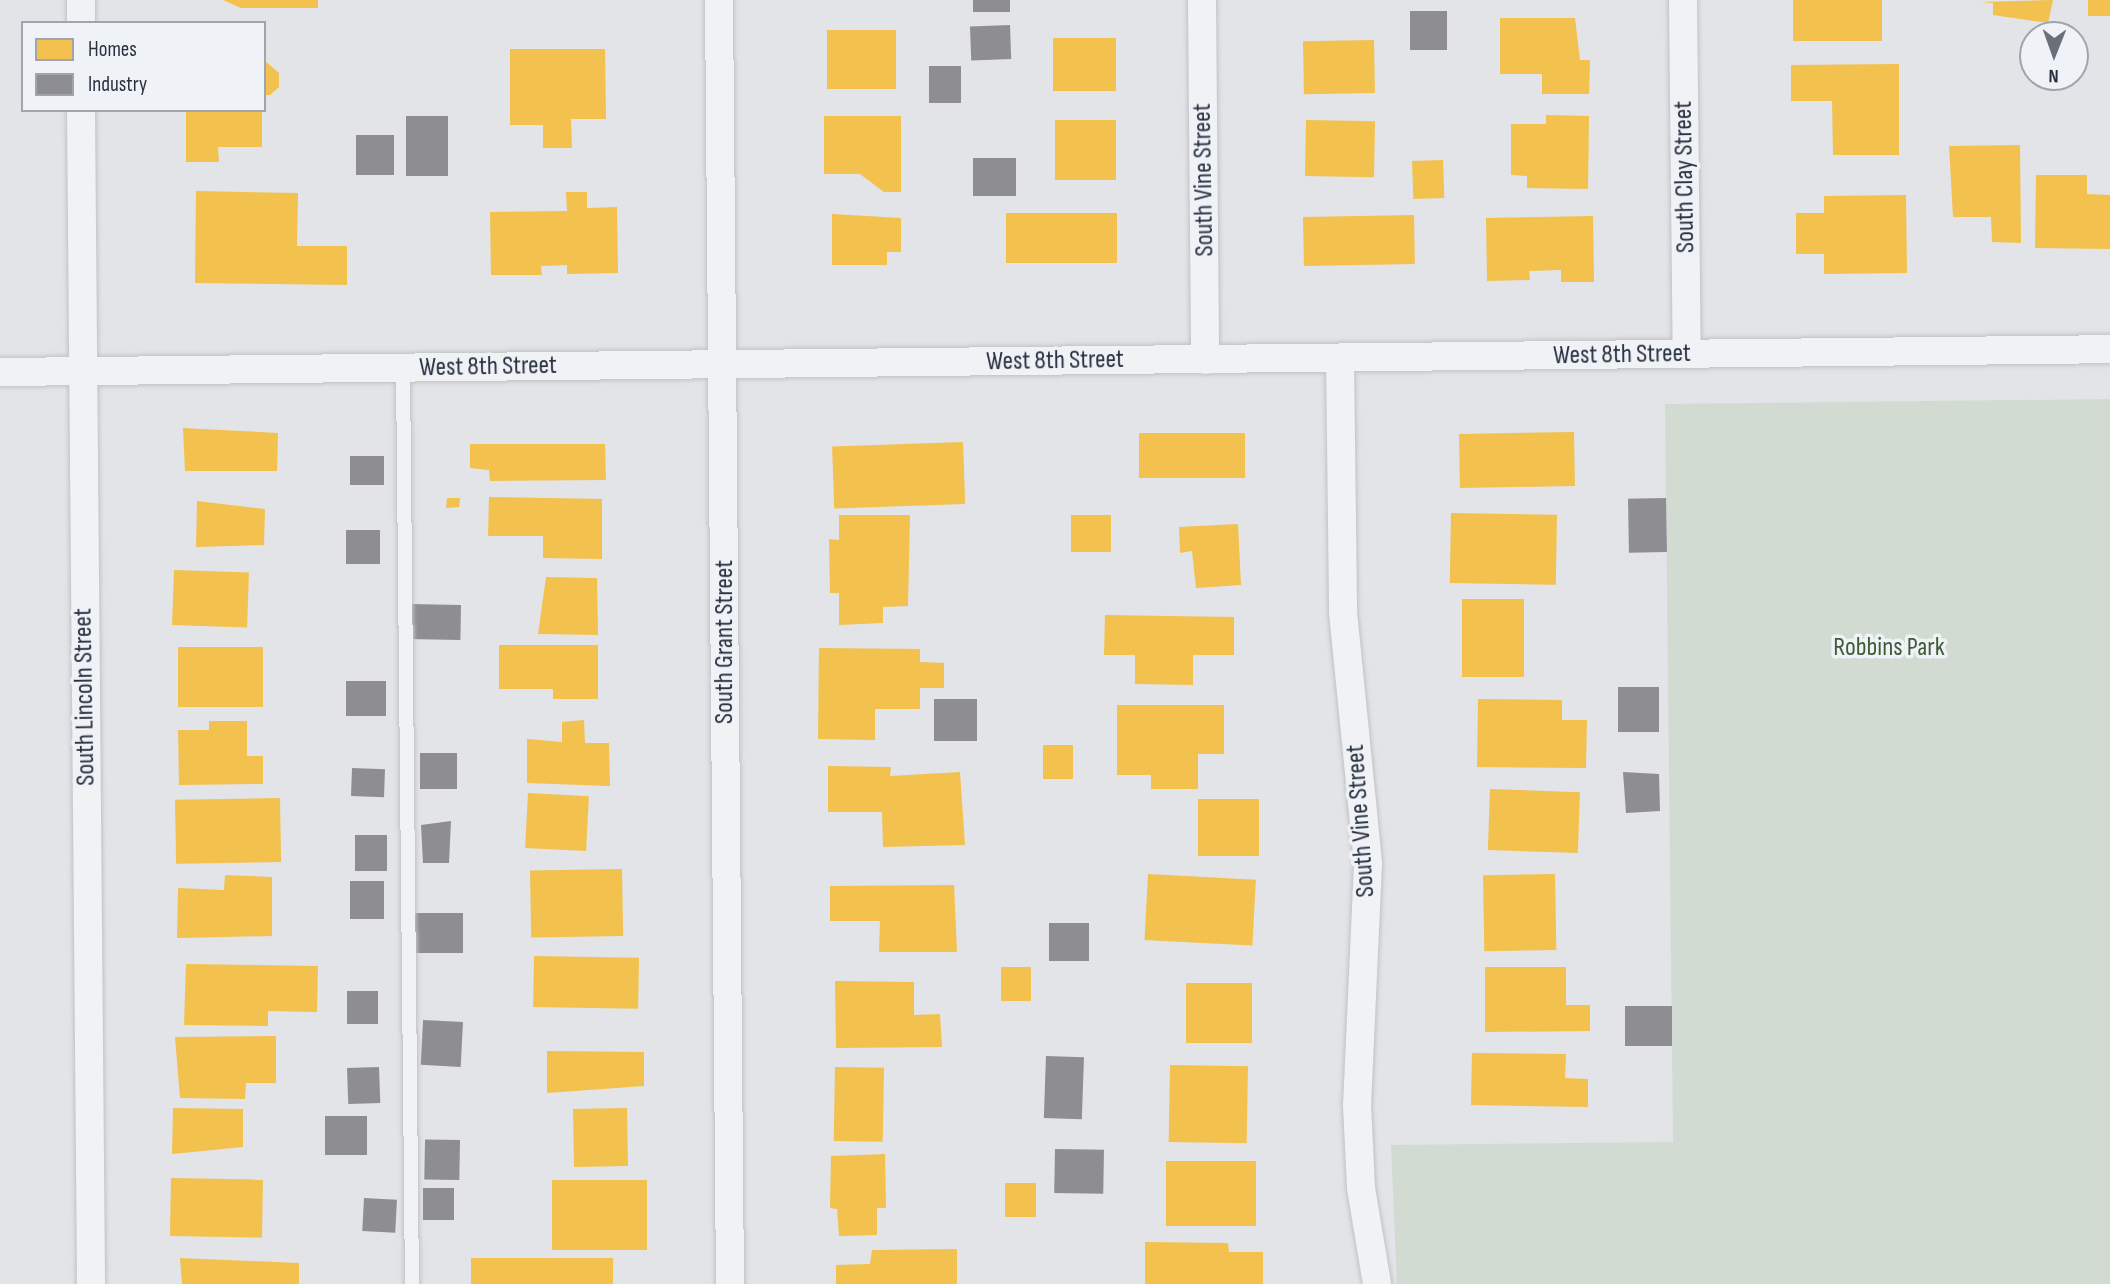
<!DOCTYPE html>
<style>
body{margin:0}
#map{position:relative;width:2110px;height:1284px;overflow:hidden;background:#e2e4e7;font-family:"Sofia Sans Condensed",sans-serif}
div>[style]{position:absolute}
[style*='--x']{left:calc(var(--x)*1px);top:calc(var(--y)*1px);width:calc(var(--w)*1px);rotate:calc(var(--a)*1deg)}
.green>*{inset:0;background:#d2dbd2}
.homes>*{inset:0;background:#f2c14e;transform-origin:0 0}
.industry>*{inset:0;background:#8d8d92;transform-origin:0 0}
.roads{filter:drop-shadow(0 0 2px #c0c2c5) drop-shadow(0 0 2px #c0c2c5)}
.lane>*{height:14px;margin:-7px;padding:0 7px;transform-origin:7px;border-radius:7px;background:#f1f2f4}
.street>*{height:28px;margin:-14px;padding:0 14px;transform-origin:14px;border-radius:14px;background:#f1f2f4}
span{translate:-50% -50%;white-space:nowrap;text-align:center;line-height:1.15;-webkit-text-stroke:7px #eff2f6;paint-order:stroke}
.street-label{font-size:26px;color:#293140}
.park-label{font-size:26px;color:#3d5c36}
.legend{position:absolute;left:21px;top:21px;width:245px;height:91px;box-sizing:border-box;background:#eff2f6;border:2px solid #a0a5ad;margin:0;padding:9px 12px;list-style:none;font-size:21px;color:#293140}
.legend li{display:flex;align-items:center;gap:14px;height:35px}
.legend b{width:35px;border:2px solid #a0a5ad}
.north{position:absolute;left:2019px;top:21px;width:70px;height:70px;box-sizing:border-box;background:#eff2f6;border:2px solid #a0a5ad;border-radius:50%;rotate:181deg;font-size:19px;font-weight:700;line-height:28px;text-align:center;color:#293140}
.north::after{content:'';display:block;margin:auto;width:24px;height:32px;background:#6a707a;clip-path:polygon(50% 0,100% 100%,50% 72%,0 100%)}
</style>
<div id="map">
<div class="green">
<div style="clip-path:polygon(2110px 399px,2110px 1284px,1397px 1284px,1391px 1145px,1673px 1142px,1665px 404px)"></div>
</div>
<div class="homes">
<div style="clip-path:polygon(223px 0,318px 0,318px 8px,241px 8px)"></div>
<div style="left:1793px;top:0;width:89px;height:41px"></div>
<div style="clip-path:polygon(2053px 0,2048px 23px,1993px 15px,1993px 3px,1981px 2px)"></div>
<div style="left:2088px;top:0;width:22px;height:16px"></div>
<div style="clip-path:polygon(1500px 18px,1575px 18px,1580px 60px,1590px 60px,1589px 94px,1542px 94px,1542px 74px,1500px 74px)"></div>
<div style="left:827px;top:30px;width:69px;height:59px"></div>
<div style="left:1116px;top:38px;width:53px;height:63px;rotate:90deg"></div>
<div style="left:1374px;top:40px;width:53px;height:71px;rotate:89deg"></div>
<div style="clip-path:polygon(510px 49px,605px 49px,606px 119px,571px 119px,572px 148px,543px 148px,543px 125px,510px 125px)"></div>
<div style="clip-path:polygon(264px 60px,279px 73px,279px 87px,270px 95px,264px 95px)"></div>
<div style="clip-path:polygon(1899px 64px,1899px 155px,1833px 155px,1832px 101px,1791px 101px,1791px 65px)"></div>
<div style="clip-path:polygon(186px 110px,262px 110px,262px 147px,218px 147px,219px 162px,186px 162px)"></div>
<div style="clip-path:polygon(1546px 115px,1589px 116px,1588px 189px,1527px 188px,1527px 176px,1511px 175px,1511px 124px,1546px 124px)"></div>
<div style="clip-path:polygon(824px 116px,901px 116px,901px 192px,884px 192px,860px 174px,824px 174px)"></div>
<div style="left:1055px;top:120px;width:61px;height:60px"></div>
<div style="left:1306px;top:120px;width:69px;height:56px;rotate:1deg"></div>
<div style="clip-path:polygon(2020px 145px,2021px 243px,1992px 242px,1991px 217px,1953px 217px,1949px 146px)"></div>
<div style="left:1443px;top:160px;width:38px;height:31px;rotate:88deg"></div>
<div style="clip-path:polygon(2036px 175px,2087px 175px,2087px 194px,2110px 195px,2110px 249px,2035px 248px)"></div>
<div style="clip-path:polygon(196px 191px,298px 193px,297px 246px,347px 246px,347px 285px,195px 283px)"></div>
<div style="clip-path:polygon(566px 192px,587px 192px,587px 208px,617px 207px,618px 273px,567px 274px,567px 265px,541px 266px,542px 275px,491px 275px,490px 212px,567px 211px)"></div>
<div style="clip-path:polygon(1906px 195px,1907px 273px,1824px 274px,1824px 254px,1796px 254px,1796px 213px,1824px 213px,1824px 196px)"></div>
<div style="left:1006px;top:213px;width:111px;height:50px"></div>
<div style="clip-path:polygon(832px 214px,901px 218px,901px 252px,887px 252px,887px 265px,832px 265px)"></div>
<div style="left:1414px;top:215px;width:49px;height:111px;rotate:89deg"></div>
<div style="clip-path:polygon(1593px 216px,1594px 282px,1561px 282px,1561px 270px,1529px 271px,1530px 280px,1487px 281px,1486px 218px)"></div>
<div style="clip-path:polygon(183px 428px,278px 433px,277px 471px,185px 471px)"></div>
<div style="left:1574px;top:432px;width:54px;height:115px;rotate:89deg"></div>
<div style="left:1139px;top:433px;width:106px;height:45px"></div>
<div style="left:963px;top:442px;width:62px;height:131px;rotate:88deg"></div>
<div style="clip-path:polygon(470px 444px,605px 444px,606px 480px,490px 481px,489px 470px,470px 468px)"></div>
<div style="clip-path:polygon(489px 497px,602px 499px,602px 559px,543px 558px,543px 536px,488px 536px)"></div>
<div style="clip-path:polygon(447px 498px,460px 498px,459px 507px,446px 508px)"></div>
<div style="clip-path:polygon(197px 501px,265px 509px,264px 545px,196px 547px)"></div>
<div style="left:1451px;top:513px;width:106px;height:70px;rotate:1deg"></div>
<div style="clip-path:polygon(839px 515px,910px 515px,908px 606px,883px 607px,883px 623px,839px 625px,839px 593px,830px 593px,829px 539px,839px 540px)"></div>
<div style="left:1071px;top:515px;width:40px;height:37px"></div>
<div style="clip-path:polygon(1238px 524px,1241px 585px,1196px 588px,1192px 551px,1180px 553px,1179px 527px)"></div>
<div style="left:174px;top:570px;width:75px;height:55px;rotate:2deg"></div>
<div style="clip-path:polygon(546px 577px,597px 578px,598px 635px,538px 634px)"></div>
<div style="left:1462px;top:599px;width:62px;height:78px"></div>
<div style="clip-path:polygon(1105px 615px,1234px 617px,1234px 655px,1193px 655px,1193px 685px,1135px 684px,1135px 655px,1104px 655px)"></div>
<div style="clip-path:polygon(499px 645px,598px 645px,598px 699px,553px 699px,553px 689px,499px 689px)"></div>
<div style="left:178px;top:647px;width:85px;height:60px"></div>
<div style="clip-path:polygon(819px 648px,920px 649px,920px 662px,944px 663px,944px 688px,920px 688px,920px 709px,875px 709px,875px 740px,818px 739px)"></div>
<div style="clip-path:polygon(1478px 699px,1562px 700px,1562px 720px,1587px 720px,1586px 768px,1477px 767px)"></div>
<div style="clip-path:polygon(1117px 705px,1224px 705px,1224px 754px,1198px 754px,1198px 789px,1151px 789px,1151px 775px,1117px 775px)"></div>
<div style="clip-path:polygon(584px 720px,585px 743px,609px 743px,610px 786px,527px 783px,527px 739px,562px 742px,562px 722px)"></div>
<div style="clip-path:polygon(209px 721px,247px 721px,247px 756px,263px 756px,263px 784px,179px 785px,178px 730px,209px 730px)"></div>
<div style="left:1043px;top:745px;width:30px;height:34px"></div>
<div style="clip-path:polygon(828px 766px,891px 767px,890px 776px,960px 772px,965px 845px,883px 847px,882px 812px,828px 812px)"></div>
<div style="left:1490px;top:789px;width:90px;height:61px;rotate:2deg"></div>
<div style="left:528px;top:793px;width:61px;height:55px;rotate:3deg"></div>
<div style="left:280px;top:798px;width:64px;height:105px;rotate:89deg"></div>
<div style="left:1259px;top:799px;width:57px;height:61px;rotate:90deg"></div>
<div style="left:622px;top:869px;width:67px;height:92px;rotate:89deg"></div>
<div style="left:1148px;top:874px;width:108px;height:66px;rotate:3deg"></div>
<div style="left:1555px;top:874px;width:76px;height:72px;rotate:89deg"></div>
<div style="clip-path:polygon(225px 875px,272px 877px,272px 936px,177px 938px,178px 888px,224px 890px)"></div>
<div style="clip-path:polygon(954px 885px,957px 952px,879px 952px,880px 921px,830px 921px,830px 886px)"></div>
<div style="left:534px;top:956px;width:105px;height:51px;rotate:1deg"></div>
<div style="clip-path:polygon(186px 964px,318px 966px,317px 1012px,268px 1011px,268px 1026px,184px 1025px)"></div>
<div style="left:1031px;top:967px;width:34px;height:30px;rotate:90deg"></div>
<div style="clip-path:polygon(1485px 967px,1566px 967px,1566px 1005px,1590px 1005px,1590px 1031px,1485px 1032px)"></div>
<div style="clip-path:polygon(835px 981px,914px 982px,914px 1015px,940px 1014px,942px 1047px,836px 1048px)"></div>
<div style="left:1252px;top:983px;width:60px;height:66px;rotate:90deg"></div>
<div style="clip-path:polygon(276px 1036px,276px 1083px,246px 1083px,245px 1099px,180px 1098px,175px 1037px)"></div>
<div style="clip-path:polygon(547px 1051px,644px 1052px,644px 1086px,547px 1093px)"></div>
<div style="clip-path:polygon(1472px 1053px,1566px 1054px,1565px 1078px,1588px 1079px,1588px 1107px,1471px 1105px)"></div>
<div style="left:1170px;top:1065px;width:78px;height:77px;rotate:1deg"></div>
<div style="left:835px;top:1067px;width:49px;height:74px;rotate:1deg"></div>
<div style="clip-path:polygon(173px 1108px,243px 1109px,243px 1147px,172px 1154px)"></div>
<div style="left:627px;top:1108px;width:58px;height:54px;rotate:89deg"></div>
<div style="clip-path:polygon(885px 1154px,886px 1208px,877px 1208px,877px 1235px,839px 1236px,837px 1209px,830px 1208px,831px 1156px)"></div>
<div style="left:1256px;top:1161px;width:65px;height:90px;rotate:90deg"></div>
<div style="left:171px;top:1178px;width:92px;height:58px;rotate:1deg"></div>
<div style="left:552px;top:1180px;width:95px;height:70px"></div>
<div style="left:1036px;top:1183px;width:34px;height:31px;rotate:90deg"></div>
<div style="clip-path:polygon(1145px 1242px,1228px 1243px,1229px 1252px,1263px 1252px,1263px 1284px,1145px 1284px)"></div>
<div style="clip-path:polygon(957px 1249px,957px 1284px,836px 1284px,836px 1265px,870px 1264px,872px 1250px)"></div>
<div style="clip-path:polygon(180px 1258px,299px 1263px,299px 1284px,182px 1284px)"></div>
<div style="left:613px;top:1258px;width:26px;height:142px;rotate:90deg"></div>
</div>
<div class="industry">
<div style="left:973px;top:0;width:37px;height:12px"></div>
<div style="left:1410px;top:11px;width:37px;height:39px"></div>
<div style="left:1010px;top:25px;width:34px;height:40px;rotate:88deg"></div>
<div style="left:929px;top:66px;width:32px;height:37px"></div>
<div style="left:406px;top:116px;width:42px;height:60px"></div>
<div style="left:356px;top:135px;width:38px;height:40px"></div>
<div style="left:973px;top:158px;width:43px;height:38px"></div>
<div style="left:350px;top:456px;width:34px;height:29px"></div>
<div style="left:1666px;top:498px;width:54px;height:38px;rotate:89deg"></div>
<div style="left:346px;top:530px;width:34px;height:34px"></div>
<div style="left:409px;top:604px;width:52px;height:35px;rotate:1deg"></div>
<div style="left:346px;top:681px;width:40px;height:35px"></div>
<div style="left:1659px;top:687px;width:45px;height:41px;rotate:90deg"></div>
<div style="left:934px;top:699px;width:43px;height:42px"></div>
<div style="left:420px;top:753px;width:37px;height:36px"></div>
<div style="left:352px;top:768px;width:33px;height:28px;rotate:2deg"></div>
<div style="clip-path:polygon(1623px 772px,1659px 774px,1660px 811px,1626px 813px)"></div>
<div style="clip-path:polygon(451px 821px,449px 863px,423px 863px,421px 825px)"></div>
<div style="left:355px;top:835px;width:32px;height:36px"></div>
<div style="left:350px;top:881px;width:34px;height:38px"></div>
<div style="left:415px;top:913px;width:48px;height:40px"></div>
<div style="left:1049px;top:923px;width:40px;height:38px"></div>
<div style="left:378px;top:991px;width:33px;height:31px;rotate:90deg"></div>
<div style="left:1672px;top:1006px;width:40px;height:47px;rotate:90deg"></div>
<div style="left:463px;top:1022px;width:45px;height:40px;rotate:93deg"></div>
<div style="left:1046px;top:1056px;width:38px;height:62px;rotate:2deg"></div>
<div style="left:379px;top:1067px;width:36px;height:32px;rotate:88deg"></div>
<div style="left:367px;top:1116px;width:39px;height:42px;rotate:90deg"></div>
<div style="left:460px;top:1140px;width:40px;height:35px;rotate:91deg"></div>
<div style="left:1055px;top:1149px;width:49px;height:44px;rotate:1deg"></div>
<div style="left:454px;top:1188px;width:32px;height:31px;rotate:90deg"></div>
<div style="left:364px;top:1198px;width:33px;height:33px;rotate:3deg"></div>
</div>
<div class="roads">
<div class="lane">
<div style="--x:403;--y:368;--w:916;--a:89.44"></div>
</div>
<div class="street">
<div style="--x:81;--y:0;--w:23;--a:90"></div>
<div style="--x:719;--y:0;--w:1284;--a:89.51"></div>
<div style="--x:1202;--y:0;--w:360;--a:89.5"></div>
<div style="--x:1683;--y:0;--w:354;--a:89.4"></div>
<div style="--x:81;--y:110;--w:1174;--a:89.51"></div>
<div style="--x:1340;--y:358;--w:254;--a:89.3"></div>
<div style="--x:1343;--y:612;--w:253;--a:84.3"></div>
<div style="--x:1368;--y:864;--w:241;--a:92.6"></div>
<div style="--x:1357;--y:1105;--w:83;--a:87.2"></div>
<div style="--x:1361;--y:1188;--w:97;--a:80.5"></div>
<div style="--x:0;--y:372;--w:2110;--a:-0.62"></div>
</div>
</div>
<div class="street-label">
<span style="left:1685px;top:177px;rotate:-91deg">South Clay Street</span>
<span style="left:1204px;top:180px;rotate:-91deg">South Vine Street</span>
<span style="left:1622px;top:355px;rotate:-1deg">West 8th Street</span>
<span style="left:1055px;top:361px;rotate:-1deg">West 8th Street</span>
<span style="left:488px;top:367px;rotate:-1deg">West 8th Street</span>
<span style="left:725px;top:642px;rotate:-90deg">South Grant Street</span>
<span style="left:85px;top:697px;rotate:-91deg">South Lincoln Street</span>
<span style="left:1361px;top:821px;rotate:-94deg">South Vine Street</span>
</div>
<div class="park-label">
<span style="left:1889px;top:648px">Robbins Park</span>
</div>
<ul class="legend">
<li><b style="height:19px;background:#f2c14e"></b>Homes</li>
<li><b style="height:19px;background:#8d8d92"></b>Industry</li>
</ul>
<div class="north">N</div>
</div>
